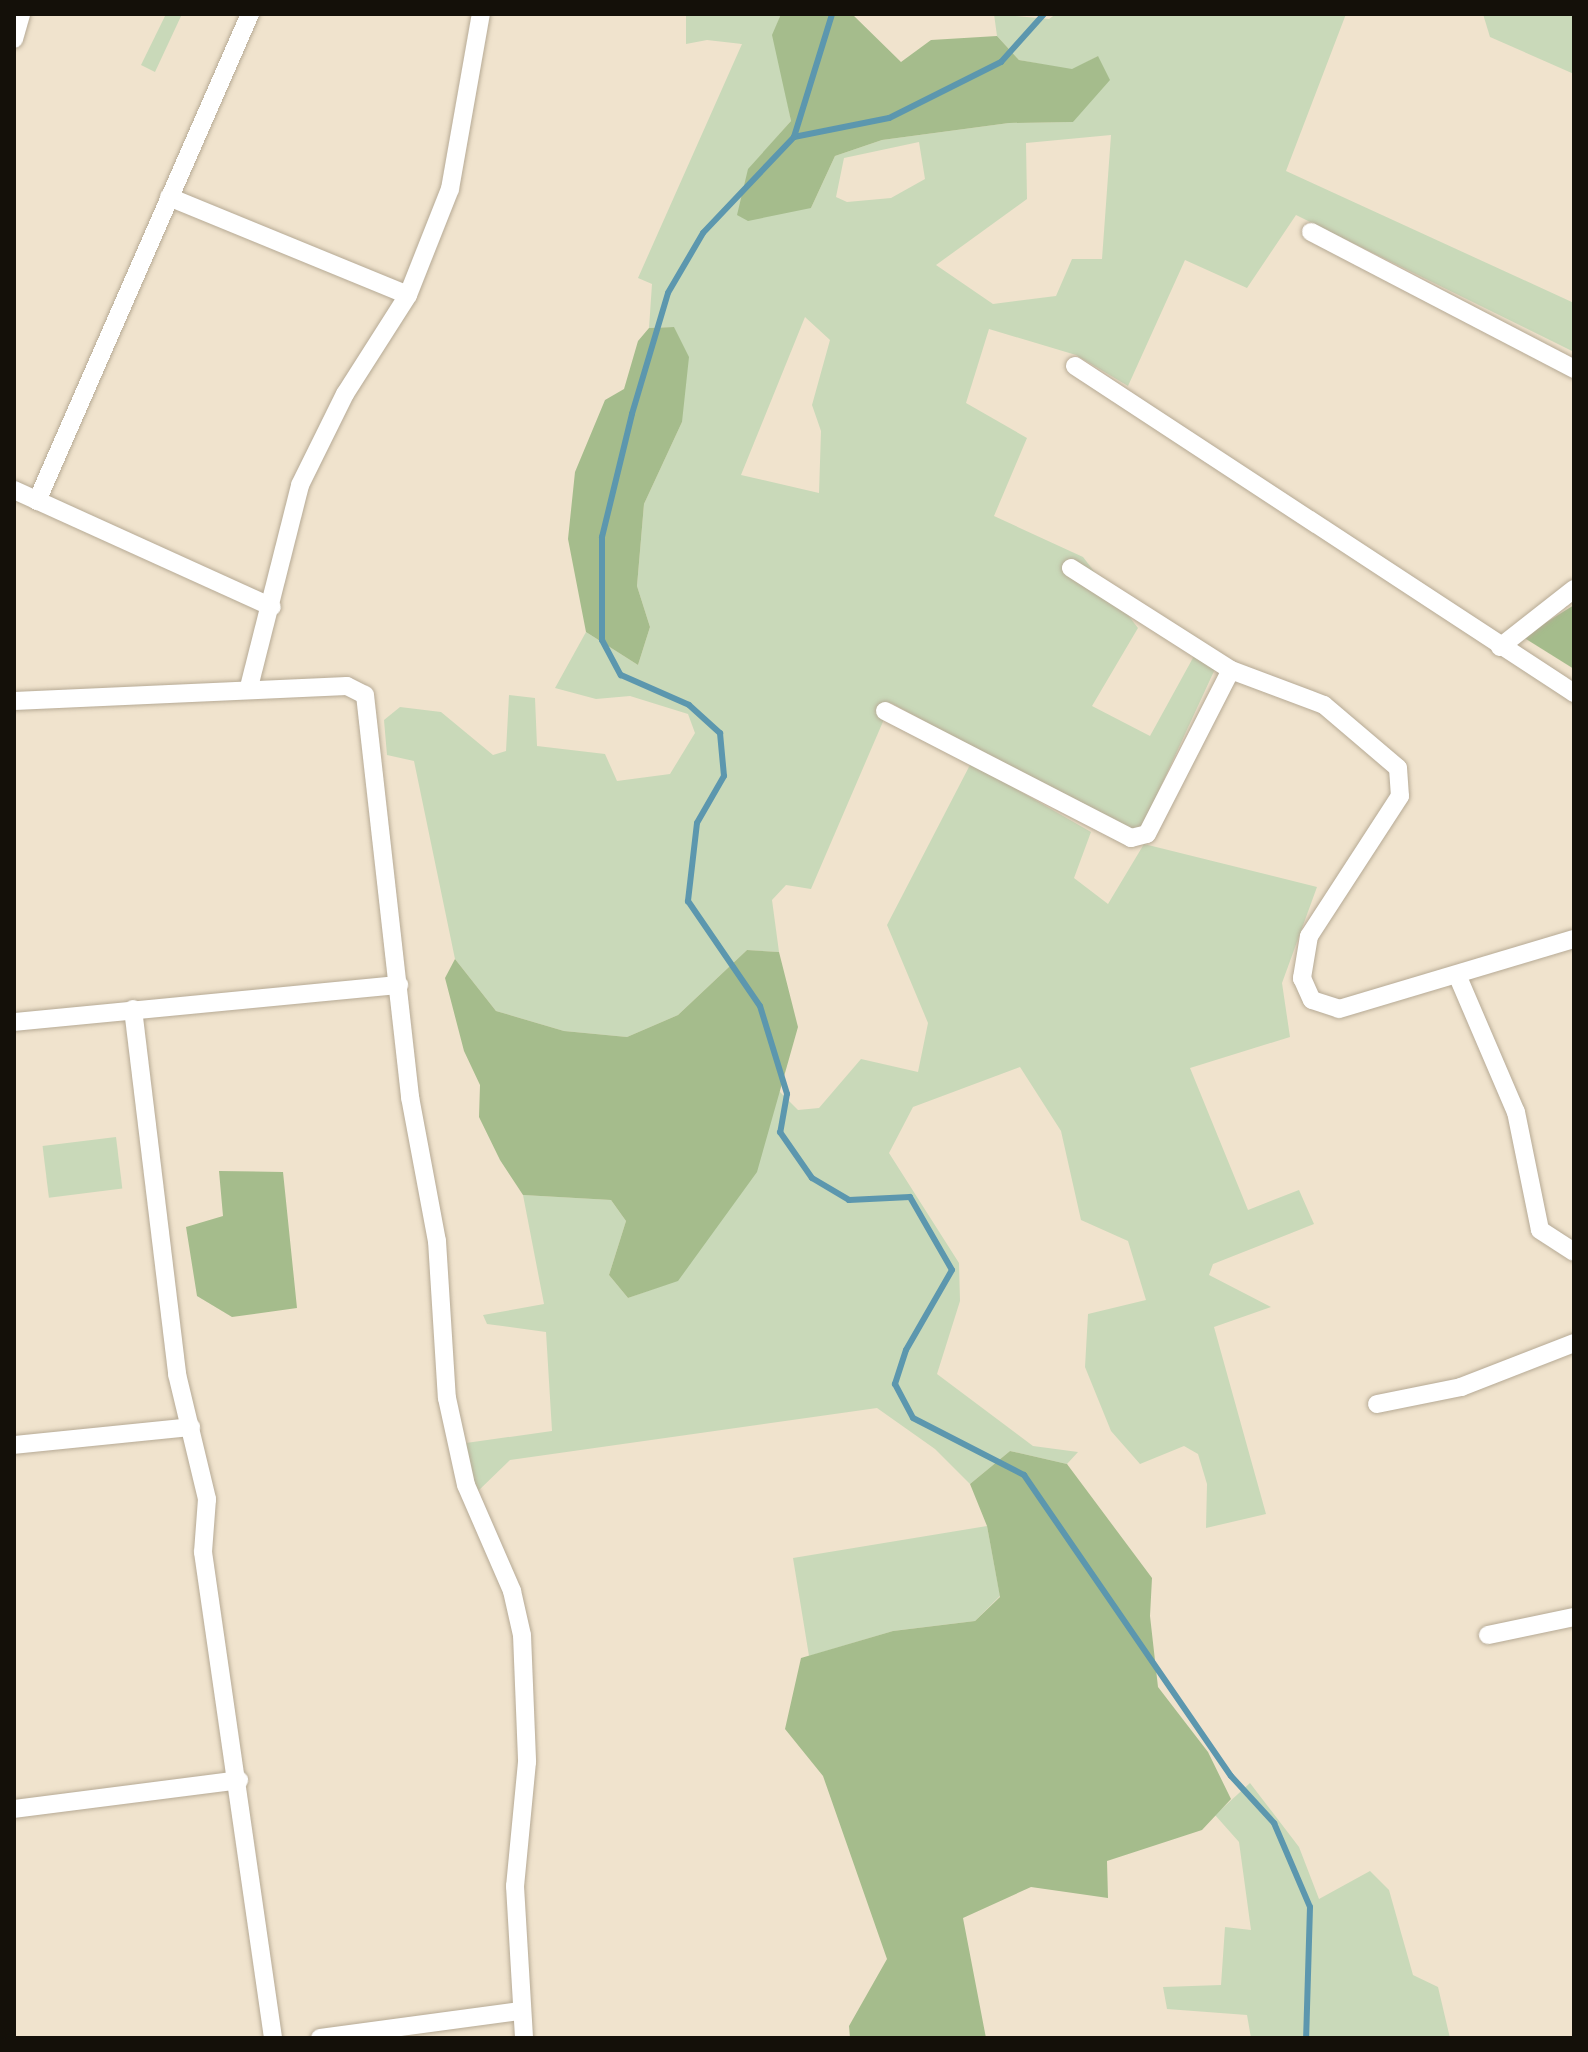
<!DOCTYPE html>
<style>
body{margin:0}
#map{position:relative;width:1588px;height:2052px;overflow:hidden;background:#f0e3cd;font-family:Helvetica,sans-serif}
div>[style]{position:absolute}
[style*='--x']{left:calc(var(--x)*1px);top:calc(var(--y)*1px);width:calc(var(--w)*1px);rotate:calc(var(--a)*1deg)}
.green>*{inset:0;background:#c9d9b9;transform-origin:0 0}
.forest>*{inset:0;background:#a5bc8c}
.stream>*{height:6px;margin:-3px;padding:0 3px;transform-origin:3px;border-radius:3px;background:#5c97ae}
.roads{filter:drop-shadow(0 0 2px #b6aa95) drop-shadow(0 0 2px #b6aa95)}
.street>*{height:18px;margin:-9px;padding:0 9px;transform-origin:9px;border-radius:9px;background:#fff}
span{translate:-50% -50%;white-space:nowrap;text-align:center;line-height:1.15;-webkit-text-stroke:8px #fff;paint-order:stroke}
.frame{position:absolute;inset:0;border:16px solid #141009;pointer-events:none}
</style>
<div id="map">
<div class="green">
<div style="clip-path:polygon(166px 14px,182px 14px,155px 72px,141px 65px)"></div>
<div style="clip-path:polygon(evenodd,686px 14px,781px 14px,774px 32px,791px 121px,748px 170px,811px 208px,835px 156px,882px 140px,1009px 123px,1073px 122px,1098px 56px,1072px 70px,1019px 60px,997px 36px,994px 14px,1049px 19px,1056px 14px,1346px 14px,1286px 171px,1574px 303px,1574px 352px,1296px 215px,1247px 288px,1185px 260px,1128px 386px,1076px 355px,989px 329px,966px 403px,1027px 438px,994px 516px,1083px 557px,1138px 628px,1092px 706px,1150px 736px,1194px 656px,1215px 669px,1143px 825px,1129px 831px,1118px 827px,891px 703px,811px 889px,786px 885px,772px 900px,779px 952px,747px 950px,678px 1015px,627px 1037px,564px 1031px,496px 1011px,455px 959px,414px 761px,387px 755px,384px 720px,400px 707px,441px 712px,493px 755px,506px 751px,509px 695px,535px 698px,537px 746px,605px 754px,617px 781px,670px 774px,695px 733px,688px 714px,630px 696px,596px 699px,555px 688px,586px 632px,638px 665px,650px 627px,637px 586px,644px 504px,682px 422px,674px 327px,649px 328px,652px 284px,638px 278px,742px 44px,707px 40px,686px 44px,686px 14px,1111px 135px,1102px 259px,1072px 259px,1056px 296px,993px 304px,936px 265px,1027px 199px,1026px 143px,1111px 135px,686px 14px,919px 142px,925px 179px,891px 198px,847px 202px,836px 197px,844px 158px,919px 142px,686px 14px,805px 317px,830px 340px,812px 405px,821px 431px,819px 493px,741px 475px,805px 317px)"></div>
<div style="clip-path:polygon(1483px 14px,1574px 14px,1574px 74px,1490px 37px)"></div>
<div style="clip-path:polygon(971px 763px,1091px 832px,1074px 878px,1108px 904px,1144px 844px,1317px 887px,1282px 983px,1290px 1037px,1190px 1068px,1248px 1210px,1299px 1190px,1314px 1224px,1213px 1264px,1209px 1275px,1271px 1307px,1214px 1327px,1266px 1514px,1206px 1528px,1207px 1484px,1198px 1454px,1184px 1446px,1140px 1464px,1111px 1431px,1085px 1367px,1088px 1314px,1146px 1300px,1128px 1241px,1081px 1220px,1061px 1131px,1020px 1067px,913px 1107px,889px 1153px,959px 1263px,960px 1301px,937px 1374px,1033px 1446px,1078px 1452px,1067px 1464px,1010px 1451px,970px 1484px,935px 1449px,877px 1408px,510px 1460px,476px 1493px,459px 1444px,552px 1431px,546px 1332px,487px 1324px,483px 1315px,544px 1304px,523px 1195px,611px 1200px,626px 1221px,609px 1275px,628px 1298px,678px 1280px,768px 1116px,777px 1089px,798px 1110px,819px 1108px,861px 1059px,918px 1072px,928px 1023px,887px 925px)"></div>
<div style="left:116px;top:1137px;width:52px;height:74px;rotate:83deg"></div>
<div style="clip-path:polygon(987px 1526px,1000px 1596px,975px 1621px,893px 1631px,809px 1656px,793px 1558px)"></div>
<div style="clip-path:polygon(1250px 1783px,1299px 1847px,1319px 1899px,1370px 1871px,1389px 1890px,1413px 1975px,1438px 1987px,1450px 2038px,1251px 2038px,1247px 2015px,1167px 2009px,1163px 1987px,1221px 1985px,1225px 1927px,1251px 1930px,1239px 1842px,1215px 1815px)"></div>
</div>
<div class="forest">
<div style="clip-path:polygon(781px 14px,852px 14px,901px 62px,931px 40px,997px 36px,1019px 60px,1072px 69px,1098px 56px,1110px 80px,1073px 122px,1009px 123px,882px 140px,835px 156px,811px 208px,748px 221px,737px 215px,748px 169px,791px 121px,772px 35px)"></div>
<div style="clip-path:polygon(674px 327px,689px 357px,682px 422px,644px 504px,637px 586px,650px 627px,638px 665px,586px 632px,568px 539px,575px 472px,605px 400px,624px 389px,638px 341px,649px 328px)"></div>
<div style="clip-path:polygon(1574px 605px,1574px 669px,1523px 637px)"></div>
<div style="clip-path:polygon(747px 950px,779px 952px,798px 1027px,757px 1172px,678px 1281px,628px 1298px,609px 1275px,626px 1221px,611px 1200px,523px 1195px,500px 1160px,479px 1117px,480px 1085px,464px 1051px,445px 978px,455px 959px,496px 1011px,564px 1031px,627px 1037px,678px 1015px)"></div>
<div style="clip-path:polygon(219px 1171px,283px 1172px,297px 1308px,232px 1317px,197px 1296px,186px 1227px,223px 1216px)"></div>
<div style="clip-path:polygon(1010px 1451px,1067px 1464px,1152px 1578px,1150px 1616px,1158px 1687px,1208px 1752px,1231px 1799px,1202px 1830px,1107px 1861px,1108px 1898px,1031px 1887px,963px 1918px,986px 2038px,850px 2038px,849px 2026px,887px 1959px,823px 1776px,785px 1729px,801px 1658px,893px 1631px,975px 1621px,1000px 1597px,987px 1526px,970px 1484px)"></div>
</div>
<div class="stream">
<div style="--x:1044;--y:14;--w:64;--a:131.9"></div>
<div style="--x:1001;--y:62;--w:125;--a:153.4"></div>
<div style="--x:889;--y:118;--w:97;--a:168.7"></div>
<div style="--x:794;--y:137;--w:132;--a:133.5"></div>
<div style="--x:703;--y:233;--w:69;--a:120.3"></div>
<div style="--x:668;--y:293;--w:126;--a:106.6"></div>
<div style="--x:632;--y:414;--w:127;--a:103.7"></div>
<div style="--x:602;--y:537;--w:103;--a:90"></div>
<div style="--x:602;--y:640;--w:40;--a:62"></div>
<div style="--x:621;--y:675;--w:74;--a:23.8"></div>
<div style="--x:689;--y:705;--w:42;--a:42.1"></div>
<div style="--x:720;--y:733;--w:43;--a:84.7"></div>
<div style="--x:724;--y:776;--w:54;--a:119.9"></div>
<div style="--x:697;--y:823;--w:79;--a:96.6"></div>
<div style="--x:688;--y:901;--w:127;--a:55.6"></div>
<div style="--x:760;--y:1006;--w:92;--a:72.9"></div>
<div style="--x:787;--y:1094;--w:39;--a:100"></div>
<div style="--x:780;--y:1132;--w:56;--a:55.2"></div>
<div style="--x:812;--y:1178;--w:43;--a:30.7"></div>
<div style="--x:849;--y:1200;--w:61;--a:-2.8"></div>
<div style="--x:910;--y:1197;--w:84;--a:60.1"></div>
<div style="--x:952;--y:1270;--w:92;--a:119.9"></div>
<div style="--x:906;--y:1350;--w:36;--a:108"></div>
<div style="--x:895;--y:1384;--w:38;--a:62"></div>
<div style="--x:913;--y:1418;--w:125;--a:27.2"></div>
<div style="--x:1024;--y:1475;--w:365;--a:55.5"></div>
<div style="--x:1231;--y:1776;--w:64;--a:47.5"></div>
<div style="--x:1274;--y:1823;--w:91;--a:66.8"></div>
<div style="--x:1310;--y:1907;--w:131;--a:91.7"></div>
<div style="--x:794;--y:137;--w:129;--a:-72.8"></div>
</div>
<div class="roads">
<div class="street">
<div style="--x:14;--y:39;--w:26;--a:-74"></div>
<div style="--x:169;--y:197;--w:258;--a:22.3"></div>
<div style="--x:1311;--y:232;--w:297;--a:27.5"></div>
<div style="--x:1075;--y:366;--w:597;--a:33.24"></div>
<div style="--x:14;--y:490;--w:283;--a:24.4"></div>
<div style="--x:37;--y:501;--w:532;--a:-66.38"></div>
<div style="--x:1071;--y:568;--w:190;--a:32.5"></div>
<div style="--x:1231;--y:670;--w:99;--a:20.6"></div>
<div style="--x:1324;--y:705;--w:97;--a:40.4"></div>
<div style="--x:1398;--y:768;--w:28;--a:86"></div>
<div style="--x:1400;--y:796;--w:167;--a:123"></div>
<div style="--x:1309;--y:936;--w:43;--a:99.5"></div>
<div style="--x:1302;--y:978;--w:24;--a:66"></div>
<div style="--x:1312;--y:1000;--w:28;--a:18"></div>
<div style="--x:1339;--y:1009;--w:245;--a:-16.6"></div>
<div style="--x:1500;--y:647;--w:94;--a:-38.1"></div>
<div style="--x:249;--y:687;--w:208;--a:-75.8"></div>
<div style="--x:300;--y:485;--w:102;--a:-63.7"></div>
<div style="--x:345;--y:394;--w:117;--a:-57.5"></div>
<div style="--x:408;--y:295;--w:114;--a:-68.4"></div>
<div style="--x:450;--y:189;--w:178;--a:-80"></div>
<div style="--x:14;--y:701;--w:333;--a:-2.6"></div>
<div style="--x:347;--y:686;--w:20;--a:27"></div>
<div style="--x:365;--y:695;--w:405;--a:83.6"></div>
<div style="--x:410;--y:1097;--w:147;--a:79.4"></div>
<div style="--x:437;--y:1241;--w:157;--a:86.4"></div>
<div style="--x:447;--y:1398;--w:89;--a:77.7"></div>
<div style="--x:466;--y:1485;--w:116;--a:66.5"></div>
<div style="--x:512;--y:1591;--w:45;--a:77.2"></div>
<div style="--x:522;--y:1635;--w:127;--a:87.7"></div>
<div style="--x:527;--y:1762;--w:125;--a:95.5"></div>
<div style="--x:515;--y:1886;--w:152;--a:86.6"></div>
<div style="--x:885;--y:711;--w:277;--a:27.3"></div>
<div style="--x:1131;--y:838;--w:16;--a:-14"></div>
<div style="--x:1147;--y:834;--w:184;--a:-62.9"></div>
<div style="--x:1458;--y:977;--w:147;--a:66.8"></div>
<div style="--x:1516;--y:1112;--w:120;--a:78.5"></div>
<div style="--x:1540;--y:1230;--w:40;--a:32.9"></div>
<div style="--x:133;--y:1009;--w:368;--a:83.1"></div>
<div style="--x:177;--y:1374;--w:129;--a:76.5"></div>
<div style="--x:207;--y:1499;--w:53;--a:94.3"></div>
<div style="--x:203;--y:1552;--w:491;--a:81.8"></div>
<div style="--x:14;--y:1022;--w:387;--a:-5.5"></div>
<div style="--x:1377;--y:1404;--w:86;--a:-11.4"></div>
<div style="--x:1461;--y:1387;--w:121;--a:-21.3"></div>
<div style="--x:14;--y:1445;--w:178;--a:-5.8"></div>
<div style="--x:1488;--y:1635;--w:88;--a:-11.8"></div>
<div style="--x:14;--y:1809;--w:227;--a:-7.3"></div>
<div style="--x:320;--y:2038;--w:201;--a:-7.7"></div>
</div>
</div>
<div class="frame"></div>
</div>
